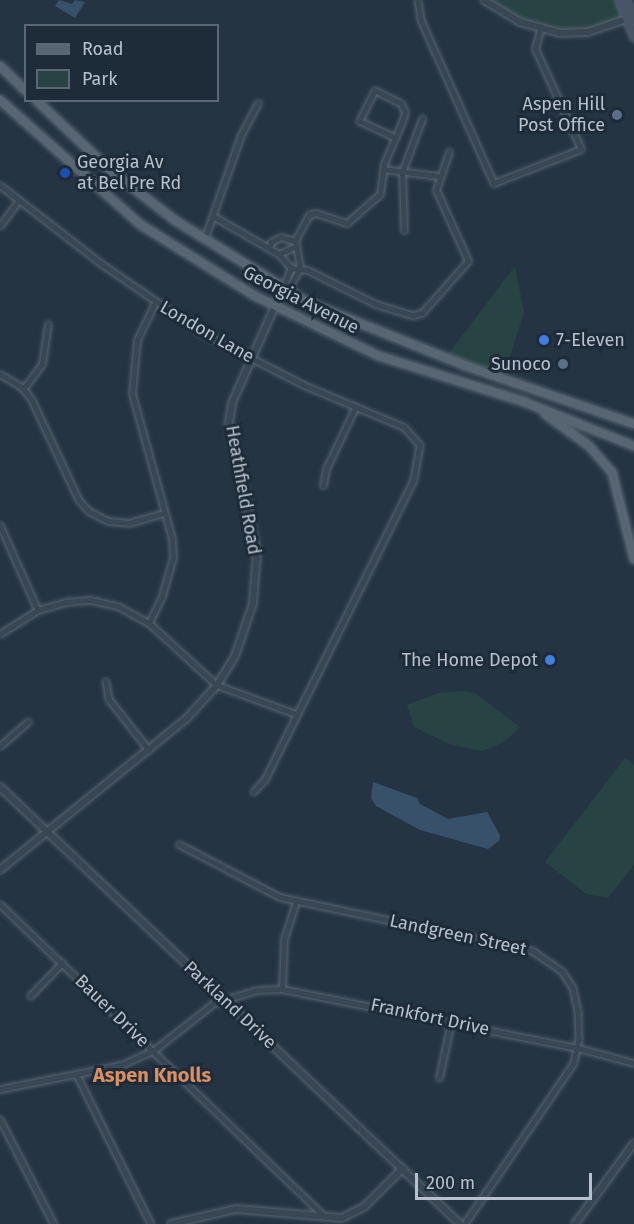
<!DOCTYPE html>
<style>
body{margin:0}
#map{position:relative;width:634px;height:1224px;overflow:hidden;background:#253443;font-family:"Fira Sans",sans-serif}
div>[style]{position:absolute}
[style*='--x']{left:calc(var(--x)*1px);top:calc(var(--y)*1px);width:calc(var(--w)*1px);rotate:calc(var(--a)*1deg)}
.green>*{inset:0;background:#274344}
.water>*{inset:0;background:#38516b}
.roads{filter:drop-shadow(0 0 2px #586470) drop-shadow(0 0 2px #586470)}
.minor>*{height:4.5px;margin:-2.25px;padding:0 2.25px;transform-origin:2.25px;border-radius:2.25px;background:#394653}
.tertiary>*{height:6px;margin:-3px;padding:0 3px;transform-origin:3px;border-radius:3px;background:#394653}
.secondary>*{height:7px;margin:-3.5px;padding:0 3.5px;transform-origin:3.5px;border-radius:3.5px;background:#475566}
.primary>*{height:8px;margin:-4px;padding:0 4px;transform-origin:4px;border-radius:4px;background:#586573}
.dots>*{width:16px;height:16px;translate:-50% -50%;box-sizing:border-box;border:3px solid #1e2b38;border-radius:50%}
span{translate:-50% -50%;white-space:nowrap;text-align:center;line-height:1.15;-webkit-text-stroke:6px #1e2b38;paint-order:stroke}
.poi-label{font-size:18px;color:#b7c1cd}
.right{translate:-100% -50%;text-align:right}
.left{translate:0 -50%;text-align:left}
.street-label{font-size:18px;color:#b7c1cd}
.neighbourhood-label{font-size:20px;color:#dc8f62;font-weight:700}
.legend{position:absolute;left:24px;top:24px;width:195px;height:78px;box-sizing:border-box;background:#1e2b38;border:2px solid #5b6774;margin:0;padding:8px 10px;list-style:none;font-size:18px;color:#b7c1cd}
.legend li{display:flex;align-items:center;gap:12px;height:30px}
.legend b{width:30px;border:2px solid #5b6774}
.scale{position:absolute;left:415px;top:1173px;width:177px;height:27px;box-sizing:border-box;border:3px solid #b7c1cd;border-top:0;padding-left:8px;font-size:18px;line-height:21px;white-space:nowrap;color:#b7c1cd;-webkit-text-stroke:4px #1e2b38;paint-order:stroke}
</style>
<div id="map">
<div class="green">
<div style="clip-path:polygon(484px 0,619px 0,626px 19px,588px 32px,540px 30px)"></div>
<div style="clip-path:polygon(515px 266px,524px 312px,503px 379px,445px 358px)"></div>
<div style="clip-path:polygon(461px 691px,475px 693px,520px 727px,504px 742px,483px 751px,451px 745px,414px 727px,407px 705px,438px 693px)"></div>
<div style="clip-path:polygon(625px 758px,634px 765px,634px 865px,608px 898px,586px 894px,545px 862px)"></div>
</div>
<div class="water">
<div style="clip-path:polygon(59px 0,72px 4px,75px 0,85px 2px,75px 18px,55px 6px)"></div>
<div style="clip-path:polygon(373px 782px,417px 798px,420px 804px,448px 819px,487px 812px,500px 835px,499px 841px,488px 849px,420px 830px,376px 806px,371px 798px)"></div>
</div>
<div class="roads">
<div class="minor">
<div style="--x:418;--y:0;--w:20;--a:81"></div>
<div style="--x:421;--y:20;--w:179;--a:65.9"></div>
<div style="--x:494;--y:183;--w:93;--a:-21.3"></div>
<div style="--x:581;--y:149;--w:110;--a:-114.7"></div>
<div style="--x:535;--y:49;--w:20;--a:-75"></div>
<div style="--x:383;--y:169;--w:55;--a:7.3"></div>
<div style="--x:0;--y:185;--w:129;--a:37.8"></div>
<div style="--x:102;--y:264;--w:120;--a:34.5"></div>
<div style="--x:201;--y:332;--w:116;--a:27.2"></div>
<div style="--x:304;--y:385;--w:108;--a:22.8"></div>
<div style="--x:404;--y:427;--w:24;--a:48"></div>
<div style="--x:420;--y:445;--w:36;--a:100"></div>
<div style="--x:414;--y:480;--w:335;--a:116.4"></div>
<div style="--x:265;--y:780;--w:16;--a:133"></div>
<div style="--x:215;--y:217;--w:74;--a:30"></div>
<div style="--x:279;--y:254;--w:18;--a:49"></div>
<div style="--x:0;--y:226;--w:32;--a:-54"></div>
<div style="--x:404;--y:231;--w:59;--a:-91.9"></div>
<div style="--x:402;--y:172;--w:57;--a:-69.3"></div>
<div style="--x:204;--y:240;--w:111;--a:-70.6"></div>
<div style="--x:241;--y:135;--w:36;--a:-62"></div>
<div style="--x:269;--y:249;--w:7;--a:-74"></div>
<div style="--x:271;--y:242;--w:11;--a:-27"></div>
<div style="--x:281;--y:237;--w:15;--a:16"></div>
<div style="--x:279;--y:254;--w:19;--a:-25"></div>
<div style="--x:291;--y:268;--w:17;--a:7"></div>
<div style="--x:308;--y:270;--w:76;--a:26.6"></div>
<div style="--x:376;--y:304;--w:39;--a:17"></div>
<div style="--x:413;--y:315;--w:9;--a:-13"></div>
<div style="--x:422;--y:313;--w:69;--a:-48.5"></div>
<div style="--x:468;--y:261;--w:78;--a:-114.3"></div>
<div style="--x:436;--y:190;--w:40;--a:-71.1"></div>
<div style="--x:283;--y:288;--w:9;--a:-27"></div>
<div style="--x:291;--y:284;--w:18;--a:-61"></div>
<div style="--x:300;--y:268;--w:27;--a:-100"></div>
<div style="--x:295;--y:241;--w:30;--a:-62"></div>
<div style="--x:309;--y:215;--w:7;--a:-16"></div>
<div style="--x:316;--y:213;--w:33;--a:18"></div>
<div style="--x:347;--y:223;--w:44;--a:-41.3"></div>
<div style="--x:380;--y:194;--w:30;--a:-82"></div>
<div style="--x:384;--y:164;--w:46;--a:-66.8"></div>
<div style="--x:402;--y:122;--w:10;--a:-73"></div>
<div style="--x:405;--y:112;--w:9;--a:-117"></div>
<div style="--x:401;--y:104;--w:29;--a:-153"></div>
<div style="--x:375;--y:91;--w:34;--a:117"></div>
<div style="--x:360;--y:121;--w:38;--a:25"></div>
<div style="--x:283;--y:288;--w:22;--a:-68"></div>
<div style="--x:0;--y:374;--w:26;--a:31"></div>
<div style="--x:22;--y:387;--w:16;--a:52"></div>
<div style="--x:32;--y:400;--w:110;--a:64.8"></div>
<div style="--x:79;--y:500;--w:15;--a:48"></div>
<div style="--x:89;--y:511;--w:21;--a:28"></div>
<div style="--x:108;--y:521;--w:21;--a:5"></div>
<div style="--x:129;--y:523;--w:37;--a:-16"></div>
<div style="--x:24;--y:388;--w:30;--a:-53"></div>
<div style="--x:42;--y:364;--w:40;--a:-81.5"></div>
<div style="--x:323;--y:486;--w:17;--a:-80"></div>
<div style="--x:326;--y:469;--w:68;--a:-64.6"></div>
<div style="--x:0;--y:525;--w:93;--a:65.9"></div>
<div style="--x:149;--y:623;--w:30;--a:-64"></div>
<div style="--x:162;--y:596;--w:40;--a:-74"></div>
<div style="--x:173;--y:558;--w:19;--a:-93"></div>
<div style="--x:172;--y:539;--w:150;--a:-105.4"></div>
<div style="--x:132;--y:394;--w:54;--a:-84.7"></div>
<div style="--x:137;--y:340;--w:41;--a:-64.1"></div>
<div style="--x:0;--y:634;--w:45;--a:-32.3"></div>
<div style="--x:38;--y:610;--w:29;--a:-16"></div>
<div style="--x:66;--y:602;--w:25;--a:-5"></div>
<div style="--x:91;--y:600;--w:28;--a:13"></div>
<div style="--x:118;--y:606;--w:35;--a:29"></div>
<div style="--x:149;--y:623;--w:92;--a:42.4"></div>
<div style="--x:217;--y:685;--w:84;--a:20.2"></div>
<div style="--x:106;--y:681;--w:18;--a:81"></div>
<div style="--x:109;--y:699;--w:65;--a:51.9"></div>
<div style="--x:0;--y:746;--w:37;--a:-41"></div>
<div style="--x:179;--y:844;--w:114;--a:27.7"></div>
<div style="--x:280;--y:897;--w:259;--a:12"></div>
<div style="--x:533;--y:951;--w:35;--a:35"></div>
<div style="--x:562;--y:971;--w:20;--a:57"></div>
<div style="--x:573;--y:988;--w:24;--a:78"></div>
<div style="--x:578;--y:1011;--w:28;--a:88"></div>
<div style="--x:579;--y:1039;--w:25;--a:102"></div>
<div style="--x:574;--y:1063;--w:194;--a:124.1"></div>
<div style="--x:0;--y:904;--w:451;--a:43.9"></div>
<div style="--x:282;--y:989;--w:50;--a:-87.7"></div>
<div style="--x:284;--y:939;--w:40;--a:-72"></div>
<div style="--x:30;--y:996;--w:46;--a:-45.9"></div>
<div style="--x:77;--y:1075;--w:166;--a:63.6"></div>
<div style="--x:439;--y:1078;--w:57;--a:-77.9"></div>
<div style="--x:0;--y:1089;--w:123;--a:-11.2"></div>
<div style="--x:121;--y:1065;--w:35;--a:-24"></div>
<div style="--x:153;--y:1051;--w:78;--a:-38.2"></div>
<div style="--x:214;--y:1003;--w:45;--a:-16.8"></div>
<div style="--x:257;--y:990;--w:25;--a:-2"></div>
<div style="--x:282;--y:989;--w:302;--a:11.3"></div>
<div style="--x:578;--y:1048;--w:58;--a:15"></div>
<div style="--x:0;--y:1119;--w:118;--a:62.8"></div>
</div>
<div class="tertiary">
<div style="--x:484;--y:0;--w:42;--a:31.4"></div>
<div style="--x:520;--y:22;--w:41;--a:15.4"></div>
<div style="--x:560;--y:33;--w:28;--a:-2"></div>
<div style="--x:588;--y:32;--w:43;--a:-18.9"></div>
<div style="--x:0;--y:787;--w:634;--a:43.53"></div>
<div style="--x:0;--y:870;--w:241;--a:-39.1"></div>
<div style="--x:187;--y:718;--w:45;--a:-47.7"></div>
<div style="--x:217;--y:685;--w:34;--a:-58"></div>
<div style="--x:235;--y:656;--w:56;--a:-71.2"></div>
<div style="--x:253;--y:603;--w:51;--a:-85.5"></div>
<div style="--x:257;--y:552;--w:133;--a:-102.2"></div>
<div style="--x:229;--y:422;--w:19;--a:-81"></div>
<div style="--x:232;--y:403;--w:126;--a:-66.1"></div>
<div style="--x:171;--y:1224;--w:67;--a:-13"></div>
<div style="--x:236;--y:1209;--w:106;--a:4.9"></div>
<div style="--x:342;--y:1218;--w:25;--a:-27"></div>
<div style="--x:364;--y:1207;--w:55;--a:-45"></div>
<div style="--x:575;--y:1224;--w:100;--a:-53.9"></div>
</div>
<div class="secondary">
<div style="--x:619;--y:0;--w:40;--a:68"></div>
<div style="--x:626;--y:0;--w:22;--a:68"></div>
</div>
<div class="primary">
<div style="--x:0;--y:66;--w:36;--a:44"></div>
<div style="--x:0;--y:100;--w:188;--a:41.6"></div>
<div style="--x:141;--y:225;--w:134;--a:31.9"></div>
<div style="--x:255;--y:296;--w:138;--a:25.8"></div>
<div style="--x:379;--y:356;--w:150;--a:17.5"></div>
<div style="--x:522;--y:401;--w:121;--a:21.9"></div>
<div style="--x:36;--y:100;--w:103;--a:43.4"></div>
<div style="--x:111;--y:171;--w:82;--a:37.6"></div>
<div style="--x:176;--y:221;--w:154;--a:31.7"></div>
<div style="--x:307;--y:302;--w:171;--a:21.9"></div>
<div style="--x:466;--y:366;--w:178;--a:19"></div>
<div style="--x:545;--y:414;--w:54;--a:36"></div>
<div style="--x:589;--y:446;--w:35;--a:49"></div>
<div style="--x:612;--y:472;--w:90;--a:75.8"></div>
</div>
</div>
<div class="dots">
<div style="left:617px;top:115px;background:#5c6f8a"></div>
<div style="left:65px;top:173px;background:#1a4fb4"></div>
<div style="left:544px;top:340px;background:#3f7fe0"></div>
<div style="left:563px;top:364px;background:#5c6f8a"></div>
<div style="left:550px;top:660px;background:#3f7fe0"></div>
</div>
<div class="poi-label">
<span class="right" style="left:605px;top:115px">Aspen Hill<br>Post Office</span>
<span class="left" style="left:77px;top:173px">Georgia Av<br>at Bel Pre Rd</span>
<span class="left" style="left:556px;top:340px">7-Eleven</span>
<span class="right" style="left:551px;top:364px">Sunoco</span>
<span class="right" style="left:538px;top:660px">The Home Depot</span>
</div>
<div class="street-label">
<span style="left:301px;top:300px;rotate:27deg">Georgia Avenue</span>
<span style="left:207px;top:332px;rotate:30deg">London Lane</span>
<span style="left:243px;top:490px;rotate:80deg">Heathfield Road</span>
<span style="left:458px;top:935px;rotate:12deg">Landgreen Street</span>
<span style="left:230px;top:1005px;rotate:43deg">Parkland Drive</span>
<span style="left:112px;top:1011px;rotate:44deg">Bauer Drive</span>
<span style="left:430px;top:1017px;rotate:12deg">Frankfort Drive</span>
</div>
<div class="neighbourhood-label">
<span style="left:152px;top:1075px">Aspen Knolls</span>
</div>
<ul class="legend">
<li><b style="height:8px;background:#586573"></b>Road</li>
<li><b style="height:16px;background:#274344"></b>Park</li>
</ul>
<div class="scale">200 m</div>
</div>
